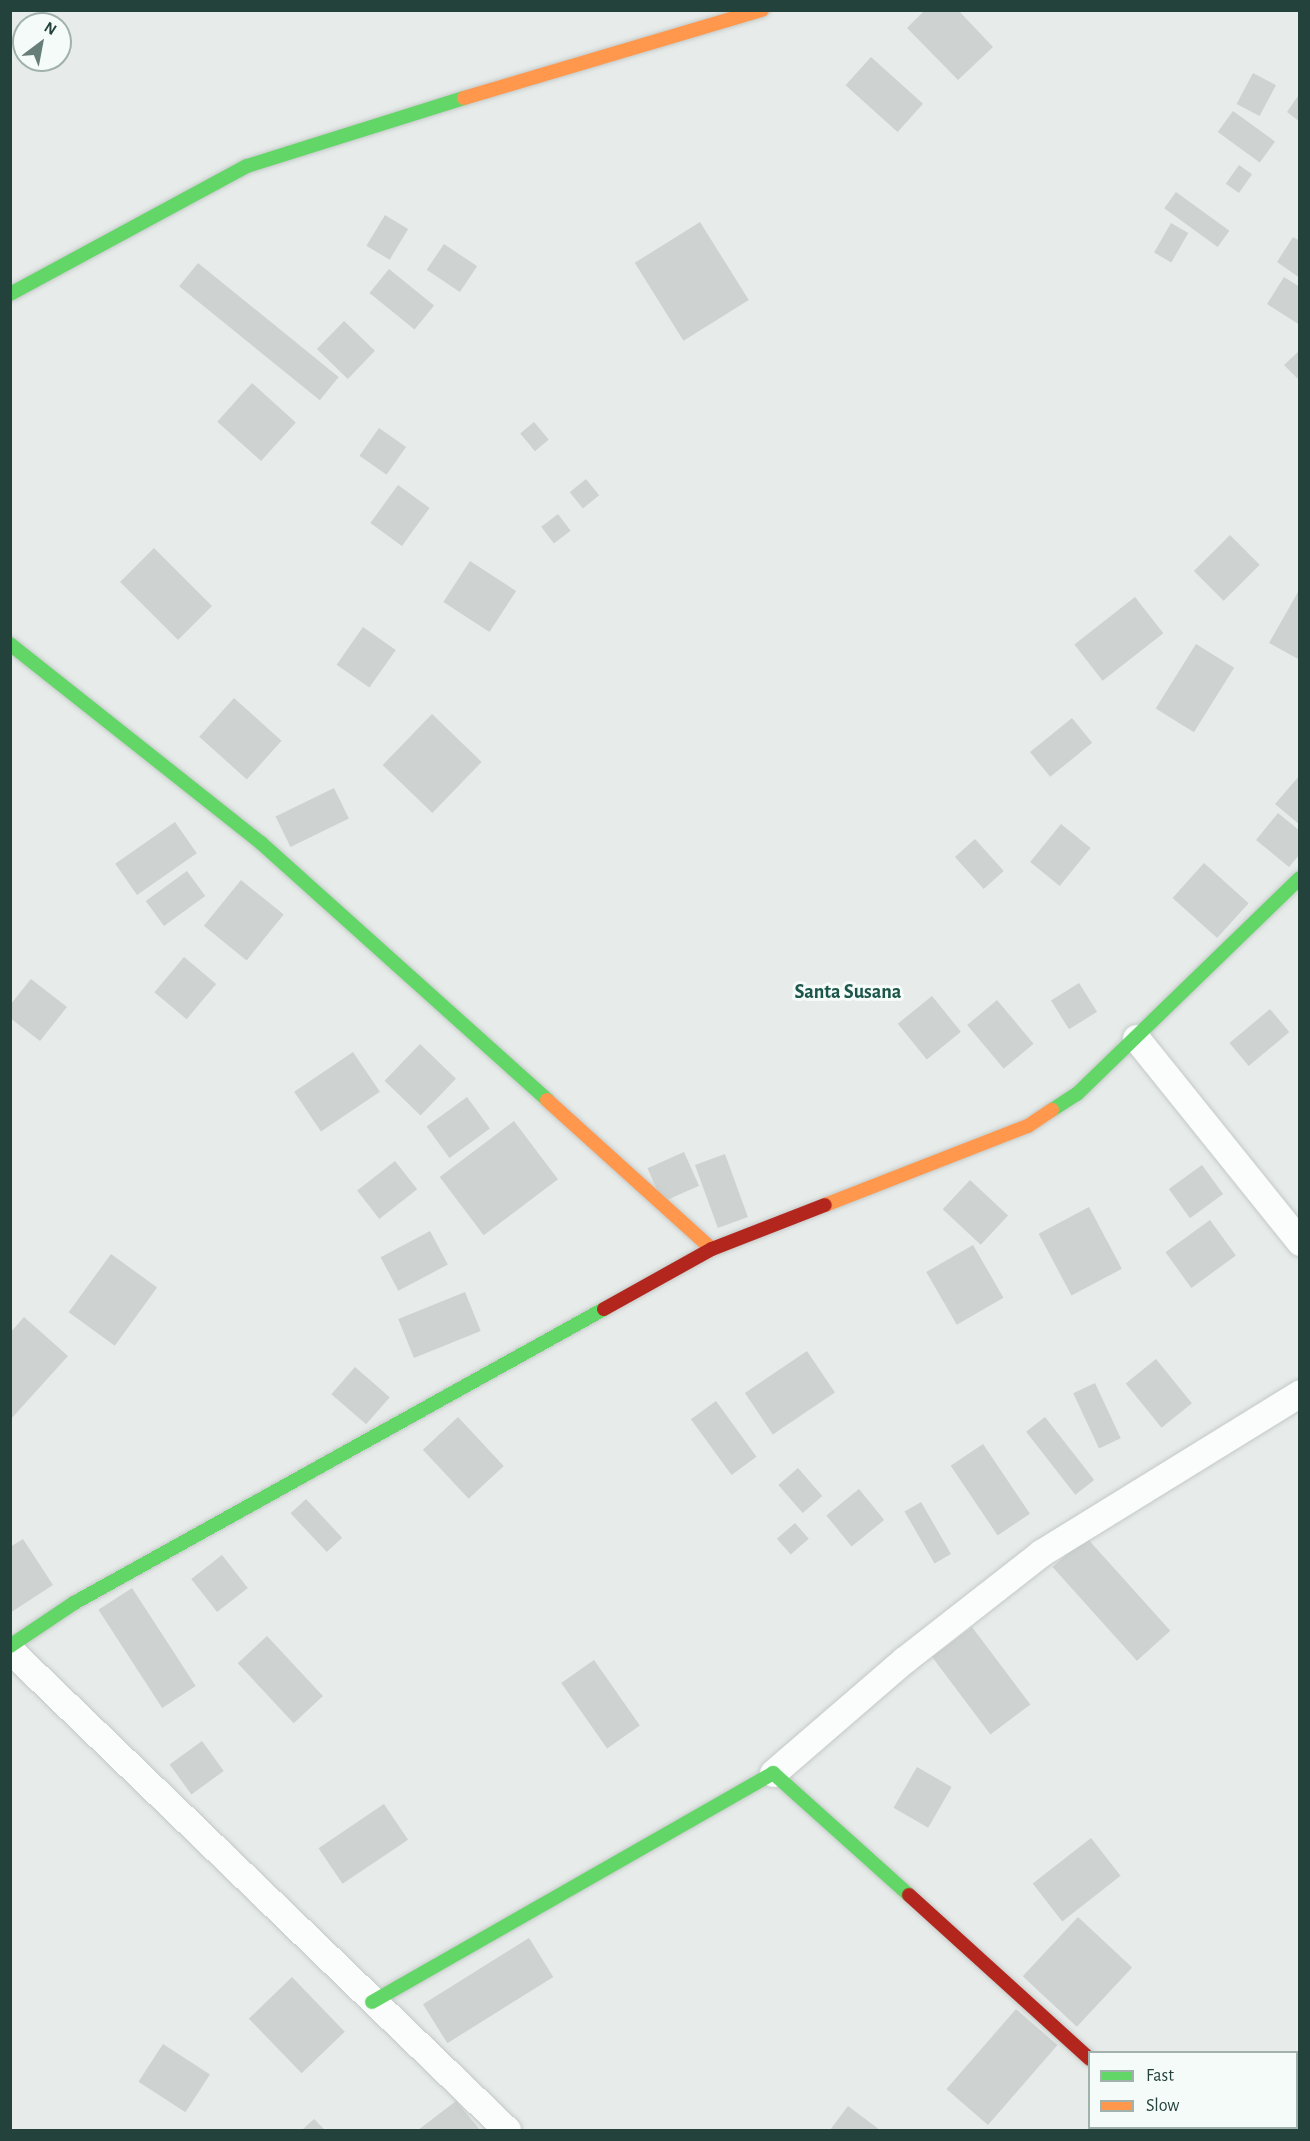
<!DOCTYPE html>
<style>
body{margin:0}
#map{position:relative;width:1310px;height:2141px;overflow:hidden;background:#e7ecea;font-family:"Alegreya Sans",sans-serif}
div>[style]{position:absolute}
[style*='--x']{left:calc(var(--x)*1px);top:calc(var(--y)*1px);width:calc(var(--w)*1px);rotate:calc(var(--a)*1deg)}
.building>*{inset:0;background:#ced3d1;transform-origin:0 0}
.roads{filter:drop-shadow(0 0 2px #c4c9c7) drop-shadow(0 0 2px #c4c9c7)}
.street>*{height:27px;margin:-13.5px;padding:0 13.5px;transform-origin:13.5px;border-radius:13.5px;background:#fbfcfc}
.fast>*{height:14px;margin:-7px;padding:0 7px;transform-origin:7px;border-radius:7px;background:#63d668}
.slow>*{height:14px;margin:-7px;padding:0 7px;transform-origin:7px;border-radius:7px;background:#ff974d}
.jam>*{height:14px;margin:-7px;padding:0 7px;transform-origin:7px;border-radius:7px;background:#b3261e}
span{translate:-50% -50%;white-space:nowrap;text-align:center;line-height:1.15;-webkit-text-stroke:6px #f5fbf8;paint-order:stroke}
.neighbourhood-label{font-size:20px;color:#1c564a;font-weight:700}
.frame{position:absolute;inset:0;border:12px solid #22423b;pointer-events:none}
.legend{position:absolute;left:1088px;top:2051px;width:210px;height:78px;box-sizing:border-box;background:#f5fbf8;border:2px solid #a1b1ac;margin:0;padding:8px 10px;list-style:none;font-size:18px;color:#22423b}
.legend li{display:flex;align-items:center;gap:12px;height:30px}
.legend b{width:30px;border:2px solid #a1b1ac}
.north{position:absolute;left:12px;top:12px;width:60px;height:60px;box-sizing:border-box;background:#f5fbf8;border:2px solid #a1b1ac;border-radius:50%;rotate:32deg;font-size:16px;font-weight:700;line-height:24px;text-align:center;color:#22423b}
.north::after{content:'';display:block;margin:auto;width:21px;height:27px;background:#677e78;clip-path:polygon(50% 0,100% 100%,50% 72%,0 100%)}
</style>
<div id="map">
<div class="building">
<div style="clip-path:polygon(925px 10px,958px 10px,993px 47px,958px 80px,907px 28px)"></div>
<div style="left:871px;top:57px;width:70px;height:38px;rotate:42deg"></div>
<div style="left:1253px;top:73px;width:26px;height:35px;rotate:28deg"></div>
<div style="clip-path:polygon(1300px 93px,1300px 122px,1287px 112px)"></div>
<div style="left:1233px;top:111px;width:52px;height:26px;rotate:36deg"></div>
<div style="left:1239px;top:165px;width:16px;height:23px;rotate:35deg"></div>
<div style="left:1176px;top:192px;width:66px;height:20px;rotate:36deg"></div>
<div style="left:385px;top:215px;width:27px;height:36px;rotate:31deg"></div>
<div style="left:700px;top:222px;width:92px;height:77px;rotate:58deg"></div>
<div style="left:1171px;top:223px;width:20px;height:34px;rotate:30deg"></div>
<div style="clip-path:polygon(1293px 237px,1300px 241px,1300px 278px,1277px 262px)"></div>
<div style="left:444px;top:244px;width:40px;height:31px;rotate:34deg"></div>
<div style="left:198px;top:263px;width:181px;height:30px;rotate:39deg"></div>
<div style="left:389px;top:269px;width:58px;height:31px;rotate:39deg"></div>
<div style="clip-path:polygon(1284px 277px,1300px 287px,1300px 325px,1267px 304px)"></div>
<div style="left:344px;top:321px;width:43px;height:39px;rotate:44deg"></div>
<div style="clip-path:polygon(1300px 350px,1300px 381px,1284px 365px)"></div>
<div style="left:252px;top:383px;width:59px;height:52px;rotate:42deg"></div>
<div style="left:534px;top:422px;width:23px;height:18px;rotate:50deg"></div>
<div style="left:379px;top:428px;width:33px;height:34px;rotate:35deg"></div>
<div style="left:586px;top:479px;width:21px;height:21px;rotate:51deg"></div>
<div style="left:398px;top:485px;width:39px;height:47px;rotate:36deg"></div>
<div style="left:558px;top:514px;width:21px;height:21px;rotate:53deg"></div>
<div style="left:1230px;top:535px;width:42px;height:51px;rotate:45deg"></div>
<div style="left:154px;top:548px;width:82px;height:48px;rotate:45deg"></div>
<div style="left:470px;top:561px;width:55px;height:49px;rotate:33deg"></div>
<div style="clip-path:polygon(1298px 592px,1300px 593px,1300px 660px,1269px 643px)"></div>
<div style="left:1135px;top:597px;width:46px;height:77px;rotate:52deg"></div>
<div style="left:363px;top:627px;width:40px;height:46px;rotate:35deg"></div>
<div style="left:1196px;top:644px;width:45px;height:76px;rotate:32deg"></div>
<div style="left:234px;top:698px;width:64px;height:52px;rotate:42deg"></div>
<div style="left:432px;top:714px;width:69px;height:71px;rotate:44deg"></div>
<div style="left:1072px;top:718px;width:32px;height:54px;rotate:51deg"></div>
<div style="clip-path:polygon(1300px 775px,1300px 825px,1275px 804px)"></div>
<div style="left:334px;top:788px;width:34px;height:65px;rotate:64deg"></div>
<div style="clip-path:polygon(1278px 813px,1300px 831px,1300px 854px,1289px 867px,1256px 840px)"></div>
<div style="left:175px;top:822px;width:38px;height:73px;rotate:55deg"></div>
<div style="left:1061px;top:824px;width:38px;height:49px;rotate:39deg"></div>
<div style="left:975px;top:839px;width:43px;height:27px;rotate:48deg"></div>
<div style="left:1204px;top:863px;width:60px;height:47px;rotate:42deg"></div>
<div style="left:187px;top:871px;width:31px;height:51px;rotate:54deg"></div>
<div style="left:241px;top:880px;width:55px;height:59px;rotate:39deg"></div>
<div style="left:184px;top:957px;width:42px;height:46px;rotate:40deg"></div>
<div style="clip-path:polygon(31px 979px,67px 1007px,40px 1041px,10px 1018px,10px 1005px)"></div>
<div style="left:1079px;top:983px;width:34px;height:33px;rotate:58deg"></div>
<div style="left:932px;top:996px;width:46px;height:44px;rotate:51deg"></div>
<div style="left:997px;top:1000px;width:57px;height:39px;rotate:50deg"></div>
<div style="left:1270px;top:1009px;width:30px;height:53px;rotate:50deg"></div>
<div style="left:420px;top:1044px;width:50px;height:51px;rotate:44deg"></div>
<div style="left:353px;top:1052px;width:48px;height:71px;rotate:56deg"></div>
<div style="left:467px;top:1097px;width:39px;height:50px;rotate:54deg"></div>
<div style="left:514px;top:1121px;width:73px;height:93px;rotate:53deg"></div>
<div style="left:684px;top:1152px;width:37px;height:40px;rotate:66deg"></div>
<div style="left:725px;top:1154px;width:67px;height:32px;rotate:70deg"></div>
<div style="left:395px;top:1161px;width:36px;height:48px;rotate:52deg"></div>
<div style="left:1202px;top:1165px;width:36px;height:41px;rotate:54deg"></div>
<div style="left:970px;top:1180px;width:52px;height:40px;rotate:43deg"></div>
<div style="left:1089px;top:1207px;width:70px;height:57px;rotate:62deg"></div>
<div style="left:1210px;top:1220px;width:44px;height:55px;rotate:54deg"></div>
<div style="left:430px;top:1231px;width:38px;height:56px;rotate:62deg"></div>
<div style="left:973px;top:1245px;width:61px;height:54px;rotate:60deg"></div>
<div style="left:111px;top:1254px;width:57px;height:72px;rotate:36deg"></div>
<div style="left:465px;top:1292px;width:42px;height:72px;rotate:68deg"></div>
<div style="clip-path:polygon(24px 1317px,68px 1356px,10px 1420px,10px 1333px)"></div>
<div style="left:807px;top:1351px;width:50px;height:75px;rotate:56deg"></div>
<div style="left:1156px;top:1359px;width:57px;height:39px;rotate:51deg"></div>
<div style="left:355px;top:1367px;width:46px;height:36px;rotate:41deg"></div>
<div style="left:1095px;top:1383px;width:61px;height:24px;rotate:65deg"></div>
<div style="left:716px;top:1401px;width:69px;height:31px;rotate:54deg"></div>
<div style="left:458px;top:1417px;width:67px;height:48px;rotate:47deg"></div>
<div style="left:1045px;top:1417px;width:80px;height:24px;rotate:52deg"></div>
<div style="left:983px;top:1444px;width:84px;height:39px;rotate:56deg"></div>
<div style="left:798px;top:1468px;width:37px;height:26px;rotate:49deg"></div>
<div style="left:859px;top:1489px;width:40px;height:42px;rotate:51deg"></div>
<div style="left:306px;top:1499px;width:53px;height:21px;rotate:47deg"></div>
<div style="left:921px;top:1502px;width:60px;height:19px;rotate:60deg"></div>
<div style="left:795px;top:1523px;width:21px;height:24px;rotate:49deg"></div>
<div style="left:1086px;top:1537px;width:126px;height:45px;rotate:48deg"></div>
<div style="clip-path:polygon(23px 1539px,53px 1585px,10px 1613px,10px 1547px)"></div>
<div style="left:222px;top:1555px;width:42px;height:39px;rotate:52deg"></div>
<div style="left:132px;top:1588px;width:117px;height:40px;rotate:57deg"></div>
<div style="left:972px;top:1627px;width:97px;height:50px;rotate:53deg"></div>
<div style="left:267px;top:1636px;width:82px;height:40px;rotate:47deg"></div>
<div style="left:594px;top:1660px;width:80px;height:40px;rotate:55deg"></div>
<div style="left:202px;top:1741px;width:37px;height:40px;rotate:54deg"></div>
<div style="left:917px;top:1767px;width:40px;height:47px;rotate:30deg"></div>
<div style="left:384px;top:1804px;width:43px;height:79px;rotate:56deg"></div>
<div style="left:1091px;top:1838px;width:48px;height:74px;rotate:52deg"></div>
<div style="left:1078px;top:1917px;width:74px;height:81px;rotate:43deg"></div>
<div style="left:529px;top:1938px;width:46px;height:125px;rotate:58deg"></div>
<div style="left:292px;top:1977px;width:76px;height:60px;rotate:46deg"></div>
<div style="left:1016px;top:2009px;width:55px;height:106px;rotate:41deg"></div>
<div style="left:163px;top:2044px;width:56px;height:45px;rotate:33deg"></div>
<div style="clip-path:polygon(456px 2101px,480px 2130px,418px 2130px)"></div>
<div style="clip-path:polygon(848px 2106px,880px 2130px,830px 2130px)"></div>
<div style="clip-path:polygon(314px 2119px,325px 2130px,302px 2130px)"></div>
</div>
<div class="roads">
<div class="street">
<div style="--x:1136;--y:1038;--w:262;--a:51.2"></div>
<div style="--x:10;--y:1650;--w:691;--a:44"></div>
<div style="--x:773;--y:1773;--w:173;--a:-40.8"></div>
<div style="--x:904;--y:1660;--w:174;--a:-38"></div>
<div style="--x:1041;--y:1553;--w:304;--a:-31.7"></div>
<div style="--x:1165;--y:2128;--w:4;--a:34"></div>
</div>
<div class="fast">
<div style="--x:10;--y:294;--w:269;--a:-28.4"></div>
<div style="--x:247;--y:166;--w:227;--a:-17.4"></div>
<div style="--x:10;--y:644;--w:320;--a:38.4"></div>
<div style="--x:261;--y:843;--w:385;--a:41.9"></div>
<div style="--x:1052;--y:1110;--w:30;--a:-33"></div>
<div style="--x:1077;--y:1094;--w:310;--a:-44.1"></div>
<div style="--x:10;--y:1646;--w:77;--a:-33.9"></div>
<div style="--x:74;--y:1603;--w:606;--a:-29.02"></div>
<div style="--x:372;--y:2002;--w:462;--a:-29.7"></div>
<div style="--x:773;--y:1773;--w:183;--a:41.9"></div>
</div>
<div class="slow">
<div style="--x:464;--y:98;--w:311;--a:-16.5"></div>
<div style="--x:547;--y:1100;--w:222;--a:42.1"></div>
<div style="--x:825;--y:1205;--w:218;--a:-21.3"></div>
<div style="--x:1028;--y:1126;--w:29;--a:-34"></div>
</div>
<div class="jam">
<div style="--x:604;--y:1309;--w:124;--a:-29.1"></div>
<div style="--x:712;--y:1249;--w:121;--a:-21.3"></div>
<div style="--x:909;--y:1895;--w:244;--a:42.2"></div>
</div>
</div>
<div class="neighbourhood-label">
<span style="left:848px;top:992px">Santa Susana</span>
</div>
<div class="frame"></div>
<ul class="legend">
<li><b style="height:8px;background:#63d668"></b>Fast</li>
<li><b style="height:8px;background:#ff974d"></b>Slow</li>
</ul>
<div class="north">N</div>
</div>
